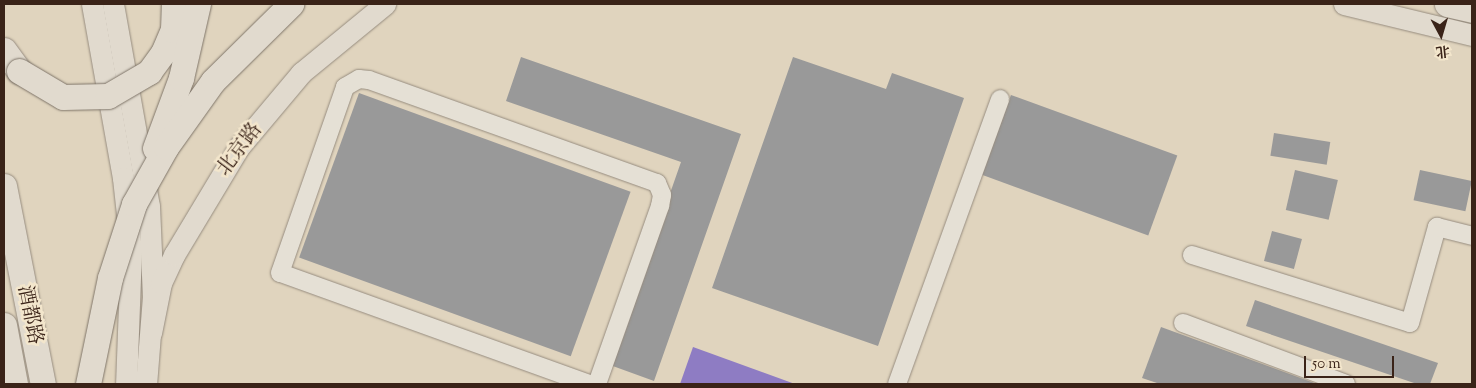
<!DOCTYPE html>
<meta charset="utf-8">
<style>
body{margin:0}
#map{position:relative;width:1476px;height:388px;overflow:hidden;background:#e0d4be;font-family:"Sorts Mill Goudy","Noto Serif SC",serif}
div>[style]{position:absolute}
[style*='--x']{left:calc(var(--x)*1px);top:calc(var(--y)*1px);width:calc(var(--w)*1px);rotate:calc(var(--a)*1deg)}
.offices>*{inset:0;background:#8e7cc3}
.industry>*{inset:0;background:#999;transform-origin:0 0}
.roads{filter:drop-shadow(0 0 1px #968c7f) drop-shadow(0 0 1px #968c7f)}
.minor>*{height:18px;margin:-9px;padding:0 9px;transform-origin:9px;border-radius:9px;background:#e5e0d5}
.major>*{height:21px;margin:-10.5px;padding:0 10.5px;transform-origin:10.5px;border-radius:10.5px;background:#e1dace}
.highway>*{height:25px;margin:-12.5px;padding:0 12.5px;transform-origin:12.5px;border-radius:12.5px;background:#e1dace}
.bridges{filter:drop-shadow(0 0 1px #7f7569) drop-shadow(0 0 1px #7f7569)}
.highway-bridge>*{height:25px;margin:-12.5px;padding:0 12.5px;transform-origin:12.5px;border-radius:12.5px;background:#e1dace}
span{translate:-50% -50%;white-space:nowrap;text-align:center;line-height:1.15;-webkit-text-stroke:5px #f3e6cc;paint-order:stroke}
.street-label{font-size:20px;color:#3a2318}
.frame{position:absolute;inset:0;border:5px solid #3a2318;pointer-events:none}
.north{position:absolute;left:1416px;top:10px;width:50px;height:50px;-webkit-text-stroke:4px #f3e6cc;paint-order:stroke;rotate:174deg;font-size:14px;font-weight:700;line-height:20px;text-align:center;color:#3a2318}
.north::after{content:'';display:block;margin:auto;width:18px;height:22px;background:#3a2318;clip-path:polygon(50% 0,100% 100%,50% 72%,0 100%)}
.scale{position:absolute;left:1304px;top:356px;width:90px;height:22px;box-sizing:border-box;border:2px solid #3a2318;border-top:0;padding-left:6px;font-size:15px;line-height:18px;white-space:nowrap;color:#3a2318;-webkit-text-stroke:4px #f3e6cc;paint-order:stroke}
</style>
<div id="map">
<div class="offices">
<div style="clip-path:polygon(693px 347px,795px 384px,680px 384px)"></div>
</div>
<div class="industry">
<div style="clip-path:polygon(521px 57px,741px 134px,654px 381px,610px 365px,681px 162px,506px 101px)"></div>
<div style="clip-path:polygon(793px 57px,886px 89px,892px 73px,964px 98px,878px 346px,712px 288px)"></div>
<div style="left:359px;top:93px;width:289px;height:175px;rotate:20deg"></div>
<div style="left:1011px;top:95px;width:177px;height:85px;rotate:20deg"></div>
<div style="left:1274px;top:133px;width:57px;height:23px;rotate:9deg"></div>
<div style="left:1295px;top:170px;width:44px;height:41px;rotate:13deg"></div>
<div style="left:1420px;top:170px;width:53px;height:31px;rotate:12deg"></div>
<div style="left:1272px;top:231px;width:31px;height:31px;rotate:15deg"></div>
<div style="clip-path:polygon(1255px 300px,1438px 363px,1430px 384px,1417px 384px,1246px 326px)"></div>
<div style="clip-path:polygon(1161px 327px,1317px 384px,1160px 384px,1142px 378px)"></div>
</div>
<div class="roads">
<div class="minor">
<div style="--x:1192;--y:255;--w:228;--a:17.3"></div>
<div style="--x:1410;--y:323;--w:100;--a:-74.3"></div>
<div style="--x:1437;--y:227;--w:36;--a:14"></div>
<div style="--x:1183;--y:323;--w:174;--a:20.5"></div>
<div style="--x:589;--y:384;--w:328;--a:-160.2"></div>
<div style="--x:280;--y:273;--w:197;--a:-70.7"></div>
<div style="--x:345;--y:87;--w:16;--a:-30"></div>
<div style="--x:359;--y:79;--w:10;--a:6"></div>
<div style="--x:369;--y:80;--w:306;--a:19.7"></div>
<div style="--x:657;--y:183;--w:13;--a:67"></div>
<div style="--x:662;--y:195;--w:11;--a:100"></div>
<div style="--x:660;--y:206;--w:189;--a:109.5"></div>
<div style="--x:897;--y:384;--w:303;--a:-70.1"></div>
</div>
<div class="major">
<div style="--x:92;--y:4;--w:177;--a:79.9"></div>
<div style="--x:123;--y:178;--w:72;--a:83.7"></div>
<div style="--x:131;--y:250;--w:134;--a:92.1"></div>
<div style="--x:113;--y:4;--w:205;--a:79.9"></div>
<div style="--x:149;--y:206;--w:90;--a:87.5"></div>
<div style="--x:153;--y:296;--w:88;--a:94.5"></div>
<div style="--x:1344;--y:4;--w:132;--a:13.6"></div>
<div style="--x:151;--y:333;--w:51;--a:-78.7"></div>
<div style="--x:161;--y:283;--w:31;--a:-65"></div>
<div style="--x:174;--y:255;--w:126;--a:-59"></div>
<div style="--x:239;--y:147;--w:97;--a:-50"></div>
<div style="--x:301;--y:73;--w:109;--a:-39.4"></div>
</div>
<div class="highway">
<div style="--x:1447;--y:4;--w:26;--a:13"></div>
<div style="--x:4;--y:50;--w:26;--a:54"></div>
<div style="--x:4;--y:186;--w:202;--a:78.9"></div>
<div style="--x:4;--y:325;--w:60;--a:79.4"></div>
</div>
</div>
<div class="bridges">
<div class="highway-bridge">
<div style="--x:19;--y:71;--w:51;--a:30.6"></div>
<div style="--x:63;--y:97;--w:45;--a:-1.3"></div>
<div style="--x:108;--y:96;--w:48;--a:-30.3"></div>
<div style="--x:149;--y:72;--w:24;--a:-54"></div>
<div style="--x:163;--y:53;--w:25;--a:-67"></div>
<div style="--x:173;--y:30;--w:26;--a:-88"></div>
<div style="--x:155;--y:148;--w:75;--a:-69.6"></div>
<div style="--x:181;--y:78;--w:76;--a:-77.1"></div>
<div style="--x:88;--y:384;--w:108;--a:-78.3"></div>
<div style="--x:110;--y:278;--w:78;--a:-72"></div>
<div style="--x:134;--y:204;--w:65;--a:-60.7"></div>
<div style="--x:166;--y:147;--w:81;--a:-54.5"></div>
<div style="--x:213;--y:81;--w:110;--a:-44.6"></div>
</div>
</div>
<div class="street-label">
<span style="left:240px;top:150px;rotate:-53deg">北京路</span>
<span style="left:29px;top:315px;rotate:79deg">酒都路</span>
</div>
<div class="frame"></div>
<div class="north">北</div>
<div class="scale">50 m</div>
</div>
